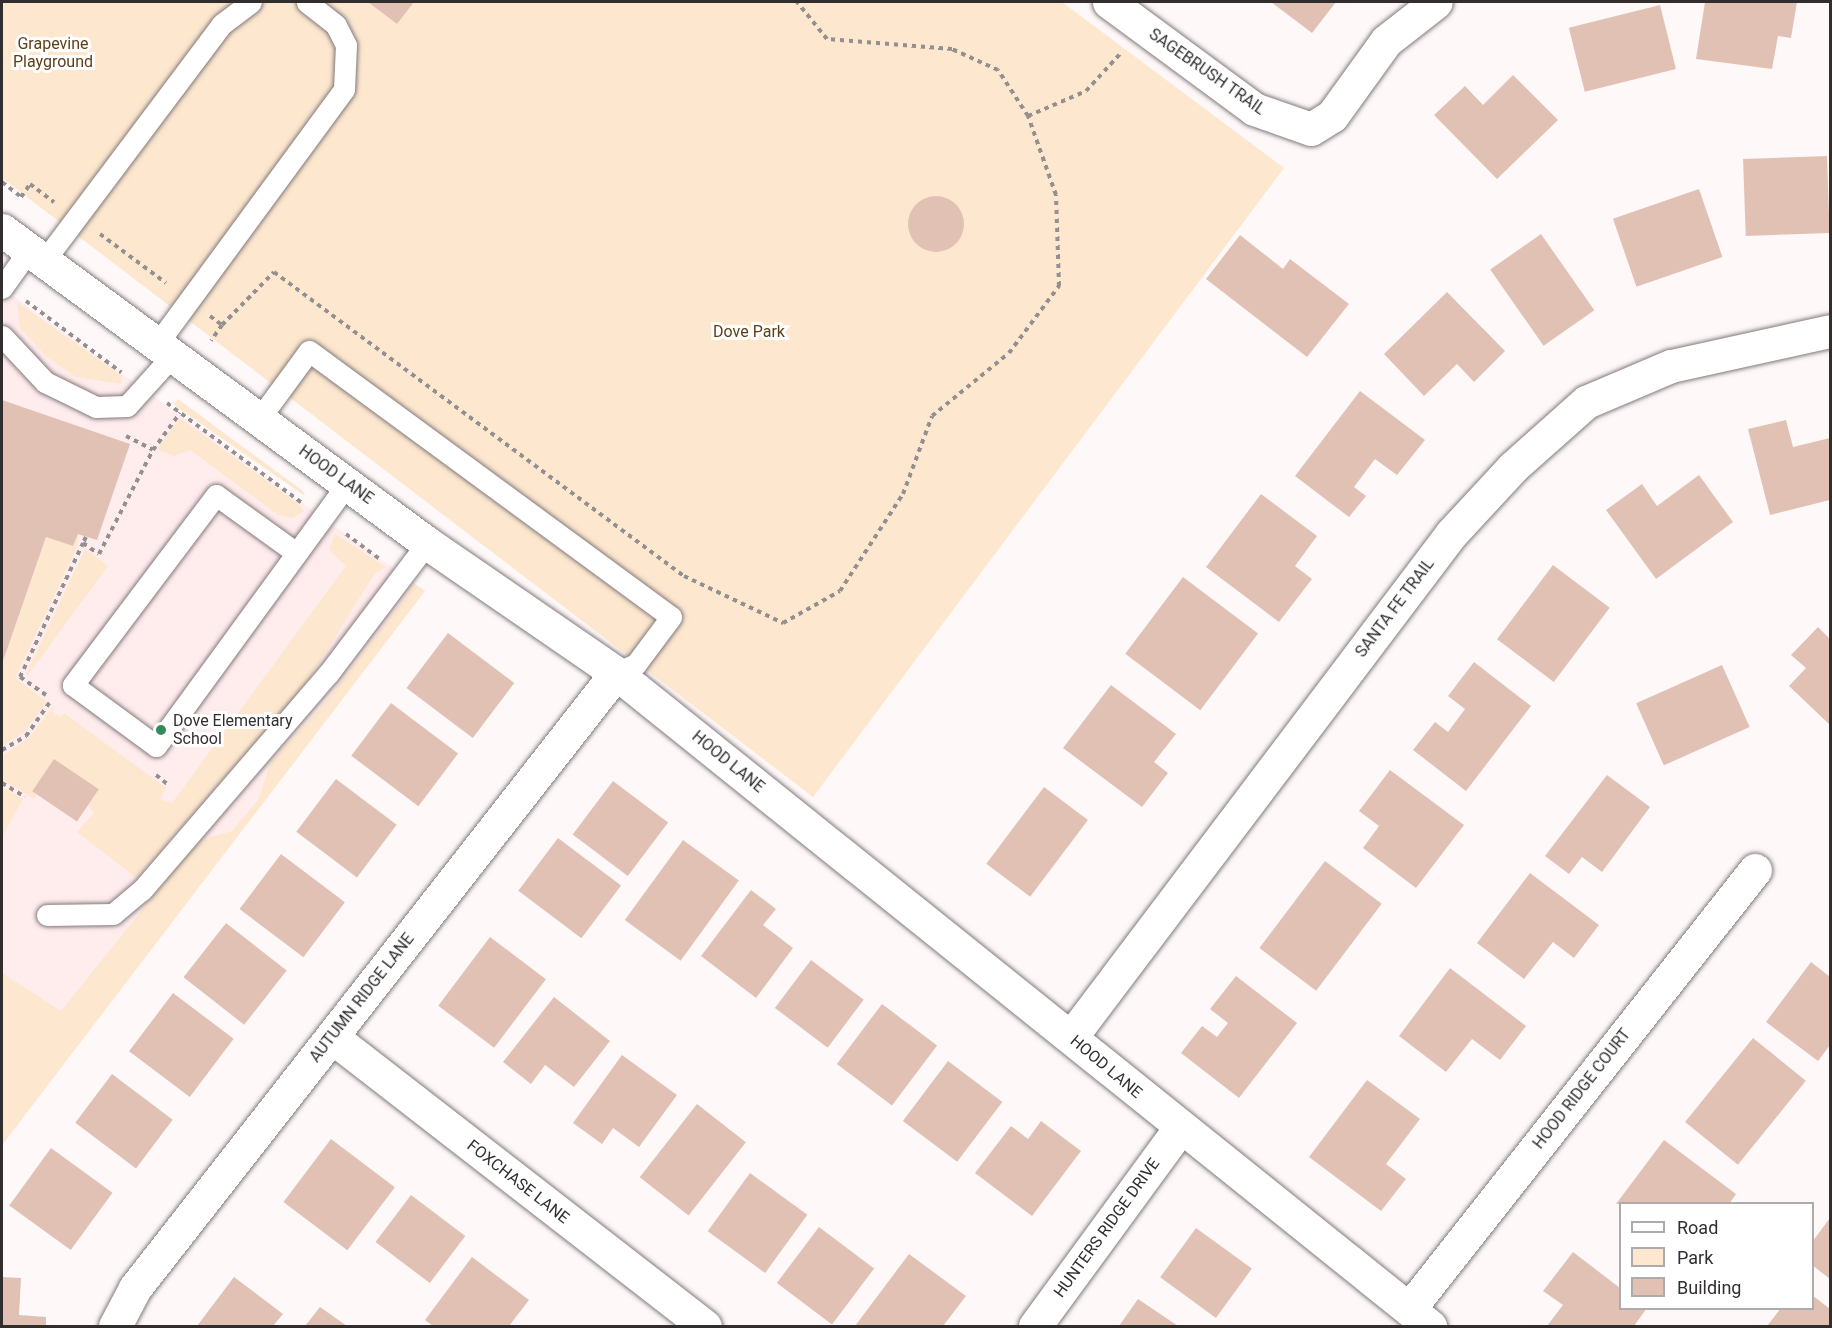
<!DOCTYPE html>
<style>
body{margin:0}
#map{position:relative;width:1832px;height:1328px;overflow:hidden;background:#fef8f8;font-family:Roboto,sans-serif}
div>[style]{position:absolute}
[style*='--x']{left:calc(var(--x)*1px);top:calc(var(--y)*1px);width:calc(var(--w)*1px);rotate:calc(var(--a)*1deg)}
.built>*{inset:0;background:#ffeced}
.green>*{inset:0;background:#fde7cf}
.building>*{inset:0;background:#e2c1b5;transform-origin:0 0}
.round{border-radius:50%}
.path>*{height:4px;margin-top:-2px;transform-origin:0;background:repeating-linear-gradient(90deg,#959090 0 4.5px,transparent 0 9px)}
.roads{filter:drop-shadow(0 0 2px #837a7b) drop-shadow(0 0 2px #837a7b)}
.lane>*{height:21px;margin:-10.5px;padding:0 10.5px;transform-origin:10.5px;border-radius:10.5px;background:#fff}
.street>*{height:33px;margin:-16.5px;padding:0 16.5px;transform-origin:16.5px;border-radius:16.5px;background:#fff}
.dots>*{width:16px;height:16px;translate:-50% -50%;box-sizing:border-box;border:3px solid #fff;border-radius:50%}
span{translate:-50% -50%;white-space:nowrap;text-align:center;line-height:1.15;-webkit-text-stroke:6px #fff;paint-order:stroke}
.park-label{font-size:16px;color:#5e3e15}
.street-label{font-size:16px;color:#322e2e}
.poi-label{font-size:16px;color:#322e2e}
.left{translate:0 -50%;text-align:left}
.frame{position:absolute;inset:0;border:3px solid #322e2e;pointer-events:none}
.legend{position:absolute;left:1619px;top:1202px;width:195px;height:108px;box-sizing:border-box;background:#fff;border:2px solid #adabab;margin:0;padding:8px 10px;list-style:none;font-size:18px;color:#322e2e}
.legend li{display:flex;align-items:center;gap:12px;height:30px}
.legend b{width:30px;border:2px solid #adabab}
</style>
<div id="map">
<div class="built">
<div style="clip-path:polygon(2px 288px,425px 591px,2px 1145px)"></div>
</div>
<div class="green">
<div style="clip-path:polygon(2px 2px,1062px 2px,1284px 168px,813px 797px,2px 178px)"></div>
<div style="clip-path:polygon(17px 302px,122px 376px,121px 384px,76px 377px,48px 358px,20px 328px)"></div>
<div style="clip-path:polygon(178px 399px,303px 491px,305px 496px,174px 405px)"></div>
<div style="clip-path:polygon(180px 418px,297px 503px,304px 511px,292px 518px,278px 515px,190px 450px,174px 456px,157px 449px)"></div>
<div style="clip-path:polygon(78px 534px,78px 545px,15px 678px,47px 702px,23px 733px,2px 746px,2px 665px,46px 537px,73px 546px)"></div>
<div style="clip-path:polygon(335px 534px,386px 567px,375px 573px,306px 684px,137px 878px,77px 832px,94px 813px,88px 805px,98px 790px,54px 760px,34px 799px,2px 779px,2px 756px,29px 738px,54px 705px,53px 712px,61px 717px,64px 713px,166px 788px,160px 799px,172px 803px,346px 566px,329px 550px)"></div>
<div style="clip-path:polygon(85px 549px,108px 566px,28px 675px,26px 674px)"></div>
<div style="clip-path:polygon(415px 584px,425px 591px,2px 1145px,2px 973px,61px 1011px,186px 855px,202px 840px,232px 831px,258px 800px,271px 762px,327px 700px)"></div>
<div style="clip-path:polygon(2px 787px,23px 799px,2px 837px)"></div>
</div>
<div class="building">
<div style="clip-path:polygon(368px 2px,414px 2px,397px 24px)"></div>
<div style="clip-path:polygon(1271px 2px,1336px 2px,1312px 33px)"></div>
<div style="clip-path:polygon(1705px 2px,1797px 2px,1791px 38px,1778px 36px,1772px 69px,1696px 59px)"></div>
<div style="left:1660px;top:5px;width:66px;height:94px;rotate:76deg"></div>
<div style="clip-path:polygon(1513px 75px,1558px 120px,1497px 179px,1434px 115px,1465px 86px,1483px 105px)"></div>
<div style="left:1827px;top:156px;width:77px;height:84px;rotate:88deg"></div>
<div style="left:1699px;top:189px;width:72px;height:91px;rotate:71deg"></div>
<div class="round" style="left:908px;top:196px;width:56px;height:56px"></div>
<div style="left:1541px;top:234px;width:93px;height:62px;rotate:55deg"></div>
<div style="clip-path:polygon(1240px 235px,1283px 269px,1290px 259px,1349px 304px,1307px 357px,1206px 279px)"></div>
<div style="clip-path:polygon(1447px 292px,1505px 351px,1474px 382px,1457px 364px,1424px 396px,1384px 354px)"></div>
<div style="clip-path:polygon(1360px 391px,1425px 440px,1397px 475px,1375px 459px,1354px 487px,1366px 496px,1349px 517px,1295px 476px)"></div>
<div style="clip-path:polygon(2px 400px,130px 444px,97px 540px,78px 534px,73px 546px,46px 537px,2px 664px)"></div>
<div style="clip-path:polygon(1786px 420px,1793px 447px,1830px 438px,1830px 500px,1770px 515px,1748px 429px)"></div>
<div style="clip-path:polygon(1699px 475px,1733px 522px,1656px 579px,1606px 510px,1642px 484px,1657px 506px)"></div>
<div style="clip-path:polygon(1261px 494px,1317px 536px,1295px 566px,1312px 579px,1279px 622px,1206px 567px)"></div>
<div style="left:1553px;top:565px;width:71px;height:93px;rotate:37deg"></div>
<div style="left:1183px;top:577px;width:94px;height:96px;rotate:37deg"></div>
<div style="clip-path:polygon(1818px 627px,1830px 639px,1830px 725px,1789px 686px,1806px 668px,1791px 655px)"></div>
<div style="left:448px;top:633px;width:83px;height:69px;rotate:37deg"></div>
<div style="clip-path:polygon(1474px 662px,1531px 706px,1466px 791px,1413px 750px,1435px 722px,1448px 732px,1465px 709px,1448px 696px)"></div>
<div style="left:1722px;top:665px;width:68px;height:94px;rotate:66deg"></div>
<div style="clip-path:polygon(1111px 685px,1176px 734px,1154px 762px,1168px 773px,1142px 807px,1063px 748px)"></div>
<div style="left:391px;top:703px;width:84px;height:66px;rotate:37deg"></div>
<div style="left:54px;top:759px;width:54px;height:39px;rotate:34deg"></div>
<div style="clip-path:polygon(1390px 770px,1464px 825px,1416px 888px,1363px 848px,1379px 826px,1359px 811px)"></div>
<div style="clip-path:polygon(1607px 775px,1650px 807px,1602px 872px,1582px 857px,1569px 874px,1545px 856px)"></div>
<div style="left:336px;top:779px;width:76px;height:66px;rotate:37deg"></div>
<div style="left:613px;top:781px;width:69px;height:67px;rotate:37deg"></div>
<div style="left:1044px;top:787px;width:55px;height:96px;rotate:37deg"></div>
<div style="left:558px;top:838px;width:79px;height:66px;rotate:37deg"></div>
<div style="left:683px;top:840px;width:69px;height:99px;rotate:36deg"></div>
<div style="left:281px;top:854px;width:80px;height:69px;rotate:37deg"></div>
<div style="left:1325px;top:861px;width:71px;height:109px;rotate:37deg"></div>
<div style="clip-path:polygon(1530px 873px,1599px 925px,1574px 958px,1553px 942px,1524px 979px,1477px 943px)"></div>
<div style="clip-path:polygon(751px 890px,776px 909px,763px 925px,793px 948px,756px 998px,701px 956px)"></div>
<div style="left:226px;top:923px;width:77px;height:69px;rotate:38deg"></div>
<div style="left:490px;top:937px;width:70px;height:86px;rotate:37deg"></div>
<div style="left:811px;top:960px;width:66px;height:60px;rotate:37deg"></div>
<div style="clip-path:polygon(1811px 962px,1830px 977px,1830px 1045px,1818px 1061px,1766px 1022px)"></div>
<div style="clip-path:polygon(1450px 968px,1526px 1026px,1500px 1060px,1472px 1039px,1446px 1072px,1399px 1036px)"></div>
<div style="clip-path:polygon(1236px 976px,1297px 1023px,1239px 1098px,1181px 1053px,1202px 1026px,1217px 1037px,1228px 1023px,1210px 1009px)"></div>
<div style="left:173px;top:993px;width:76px;height:73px;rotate:37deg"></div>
<div style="clip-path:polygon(554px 997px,610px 1041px,574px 1087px,545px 1065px,531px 1084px,503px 1062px)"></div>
<div style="left:882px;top:1004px;width:69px;height:75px;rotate:37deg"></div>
<div style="left:1753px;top:1038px;width:68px;height:108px;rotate:39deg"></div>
<div style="clip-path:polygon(622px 1055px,677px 1095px,639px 1147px,613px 1128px,602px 1144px,573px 1123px)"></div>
<div style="left:948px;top:1061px;width:68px;height:75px;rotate:37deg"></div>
<div style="left:112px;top:1074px;width:76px;height:61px;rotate:37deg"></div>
<div style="clip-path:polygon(1367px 1080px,1420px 1119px,1386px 1164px,1406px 1179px,1381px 1211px,1309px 1157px)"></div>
<div style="left:697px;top:1104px;width:62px;height:93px;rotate:38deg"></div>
<div style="clip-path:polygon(1041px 1121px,1081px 1151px,1032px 1216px,975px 1173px,1011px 1126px,1028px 1139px)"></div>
<div style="left:331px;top:1139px;width:80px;height:79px;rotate:37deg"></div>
<div style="clip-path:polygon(1664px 1140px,1736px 1194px,1729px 1204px,1616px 1204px)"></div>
<div style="left:51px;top:1148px;width:76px;height:71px;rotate:36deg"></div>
<div style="left:750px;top:1173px;width:71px;height:72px;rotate:36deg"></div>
<div style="left:411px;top:1195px;width:68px;height:59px;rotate:37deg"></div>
<div style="clip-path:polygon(1830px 1218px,1830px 1279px,1812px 1265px,1812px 1242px)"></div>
<div style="left:819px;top:1227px;width:69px;height:70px;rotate:37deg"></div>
<div style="left:1196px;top:1228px;width:69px;height:61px;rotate:36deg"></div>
<div style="clip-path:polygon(1573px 1252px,1620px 1288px,1620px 1308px,1647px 1308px,1634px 1326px,1547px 1326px,1563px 1305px,1543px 1291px)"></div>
<div style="clip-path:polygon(909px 1254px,966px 1296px,943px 1326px,855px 1326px)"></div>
<div style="clip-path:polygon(472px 1257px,529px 1300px,509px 1326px,433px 1326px,425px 1320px)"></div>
<div style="clip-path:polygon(2px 1277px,21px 1278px,19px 1315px,46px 1317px,46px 1326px,2px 1326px)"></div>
<div style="clip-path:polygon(234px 1277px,283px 1314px,273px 1326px,197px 1326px)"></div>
<div style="clip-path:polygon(1812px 1295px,1830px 1309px,1830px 1326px,1767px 1326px,1781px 1308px,1812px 1308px)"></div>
<div style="clip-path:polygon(1138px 1299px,1178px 1326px,1119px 1326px)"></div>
<div style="clip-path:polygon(320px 1307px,347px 1326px,305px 1326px)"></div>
</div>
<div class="path">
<div style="--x:1028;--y:116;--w:63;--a:-23.3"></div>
<div style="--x:1086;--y:91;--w:50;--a:-47.4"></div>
<div style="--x:2;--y:182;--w:24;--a:38"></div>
<div style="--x:21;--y:197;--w:16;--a:-55"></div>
<div style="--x:30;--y:184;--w:30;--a:37"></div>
<div style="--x:100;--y:234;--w:82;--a:36.6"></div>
<div style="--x:26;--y:301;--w:119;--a:36.8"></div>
<div style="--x:210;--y:316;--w:15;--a:37"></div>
<div style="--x:222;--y:325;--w:19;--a:125"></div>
<div style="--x:222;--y:325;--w:74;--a:-45.5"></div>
<div style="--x:274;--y:272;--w:510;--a:36.56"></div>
<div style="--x:684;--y:576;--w:110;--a:25.4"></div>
<div style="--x:783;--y:623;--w:65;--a:-29.3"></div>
<div style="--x:840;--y:591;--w:116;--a:-57"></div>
<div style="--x:903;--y:494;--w:83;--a:-69.6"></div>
<div style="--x:932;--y:416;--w:99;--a:-39.3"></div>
<div style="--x:1009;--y:353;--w:84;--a:-53.3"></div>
<div style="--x:1059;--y:286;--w:91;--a:-91.9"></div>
<div style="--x:1056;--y:195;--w:84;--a:-109.5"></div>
<div style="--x:1028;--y:116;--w:55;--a:-123.1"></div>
<div style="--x:998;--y:70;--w:51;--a:-155.5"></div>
<div style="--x:952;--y:49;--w:125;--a:-175.4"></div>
<div style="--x:827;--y:39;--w:48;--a:-129"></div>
<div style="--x:167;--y:403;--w:167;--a:36.5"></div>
<div style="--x:126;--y:436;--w:30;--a:27"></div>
<div style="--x:153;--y:450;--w:46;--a:-53.9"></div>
<div style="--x:346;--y:534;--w:44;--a:36.6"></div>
<div style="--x:86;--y:537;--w:7;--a:117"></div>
<div style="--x:83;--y:543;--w:19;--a:35"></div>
<div style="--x:99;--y:554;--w:117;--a:-62.6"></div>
<div style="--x:46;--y:695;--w:32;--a:-145"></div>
<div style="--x:20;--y:677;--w:148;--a:-64.8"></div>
<div style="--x:2;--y:750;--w:28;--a:-30"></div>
<div style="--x:26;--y:736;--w:42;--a:-54.8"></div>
<div style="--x:156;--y:775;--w:14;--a:39"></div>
<div style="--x:2;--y:783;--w:27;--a:31"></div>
</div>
<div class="roads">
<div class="lane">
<div style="--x:44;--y:261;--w:296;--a:-53.1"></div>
<div style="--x:222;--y:24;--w:36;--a:-37"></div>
<div style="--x:2;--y:288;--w:47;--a:-54.6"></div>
<div style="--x:2;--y:336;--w:63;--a:46.9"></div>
<div style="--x:45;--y:382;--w:57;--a:26.1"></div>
<div style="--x:96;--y:407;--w:31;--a:-2"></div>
<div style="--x:127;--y:406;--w:69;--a:-48"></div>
<div style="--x:157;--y:344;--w:316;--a:-53.7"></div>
<div style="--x:344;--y:89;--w:44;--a:-87.4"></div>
<div style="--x:346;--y:45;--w:22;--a:-117"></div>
<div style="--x:336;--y:25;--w:37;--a:-142"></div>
<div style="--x:259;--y:419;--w:84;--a:-53.7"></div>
<div style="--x:309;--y:351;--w:449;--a:36.3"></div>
<div style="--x:671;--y:617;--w:59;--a:126.7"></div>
<div style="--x:636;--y:664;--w:22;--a:156"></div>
<div style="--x:295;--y:552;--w:97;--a:-144.2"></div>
<div style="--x:216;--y:495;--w:238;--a:127"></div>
<div style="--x:73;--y:685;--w:103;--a:36.3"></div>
<div style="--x:156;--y:746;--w:324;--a:-53.9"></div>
<div style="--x:47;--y:915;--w:66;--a:-0.9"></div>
<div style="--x:113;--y:914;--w:38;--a:-40"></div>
<div style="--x:142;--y:890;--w:285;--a:-49.3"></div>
<div style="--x:328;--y:674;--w:164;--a:-52.9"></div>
</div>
<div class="street">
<div style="--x:1109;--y:2;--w:180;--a:36.4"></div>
<div style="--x:1254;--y:109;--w:60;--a:19.3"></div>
<div style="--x:1311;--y:129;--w:25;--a:-32"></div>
<div style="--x:1332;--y:116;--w:92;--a:-54.2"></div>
<div style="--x:1386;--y:41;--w:63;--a:-38"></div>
<div style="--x:2;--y:230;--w:528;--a:36.37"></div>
<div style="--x:427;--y:543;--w:229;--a:34.5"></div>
<div style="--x:616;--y:673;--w:1044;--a:38.74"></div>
<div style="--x:332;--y:1037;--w:472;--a:37.8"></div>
<div style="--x:1071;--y:1037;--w:630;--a:-52.93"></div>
<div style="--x:1451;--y:534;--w:91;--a:-47.2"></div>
<div style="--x:1513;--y:467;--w:98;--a:-41.7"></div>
<div style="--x:1586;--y:402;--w:92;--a:-23"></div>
<div style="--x:1671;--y:366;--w:163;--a:-12.4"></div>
<div style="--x:1409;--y:1309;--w:559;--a:-51.76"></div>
<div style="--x:115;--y:1326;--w:43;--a:-62.2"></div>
<div style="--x:135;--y:1288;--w:781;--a:-51.97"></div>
<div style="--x:1035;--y:1326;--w:244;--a:-53.8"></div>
</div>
</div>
<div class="dots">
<div style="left:161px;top:730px;background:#36895a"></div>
</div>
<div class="park-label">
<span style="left:53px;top:53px">Grapevine<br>Playground</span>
<span style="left:749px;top:332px">Dove Park</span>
</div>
<div class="street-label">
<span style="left:1207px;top:72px;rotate:35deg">SAGEBRUSH TRAIL</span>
<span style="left:336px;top:475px;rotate:36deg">HOOD LANE</span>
<span style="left:1395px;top:608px;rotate:-53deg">SANTA FE TRAIL</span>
<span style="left:728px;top:762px;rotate:39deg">HOOD LANE</span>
<span style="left:362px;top:998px;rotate:-52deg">AUTUMN RIDGE LANE</span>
<span style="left:1106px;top:1067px;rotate:40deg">HOOD LANE</span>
<span style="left:1582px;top:1089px;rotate:-52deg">HOOD RIDGE COURT</span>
<span style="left:518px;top:1182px;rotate:38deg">FOXCHASE LANE</span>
<span style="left:1107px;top:1228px;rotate:-54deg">HUNTERS RIDGE DRIVE</span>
</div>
<div class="poi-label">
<span class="left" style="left:173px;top:730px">Dove Elementary<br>School</span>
</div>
<div class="frame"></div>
<ul class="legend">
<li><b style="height:8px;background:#fff"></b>Road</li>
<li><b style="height:16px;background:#fde7cf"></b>Park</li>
<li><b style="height:16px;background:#e2c1b5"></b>Building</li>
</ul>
</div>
